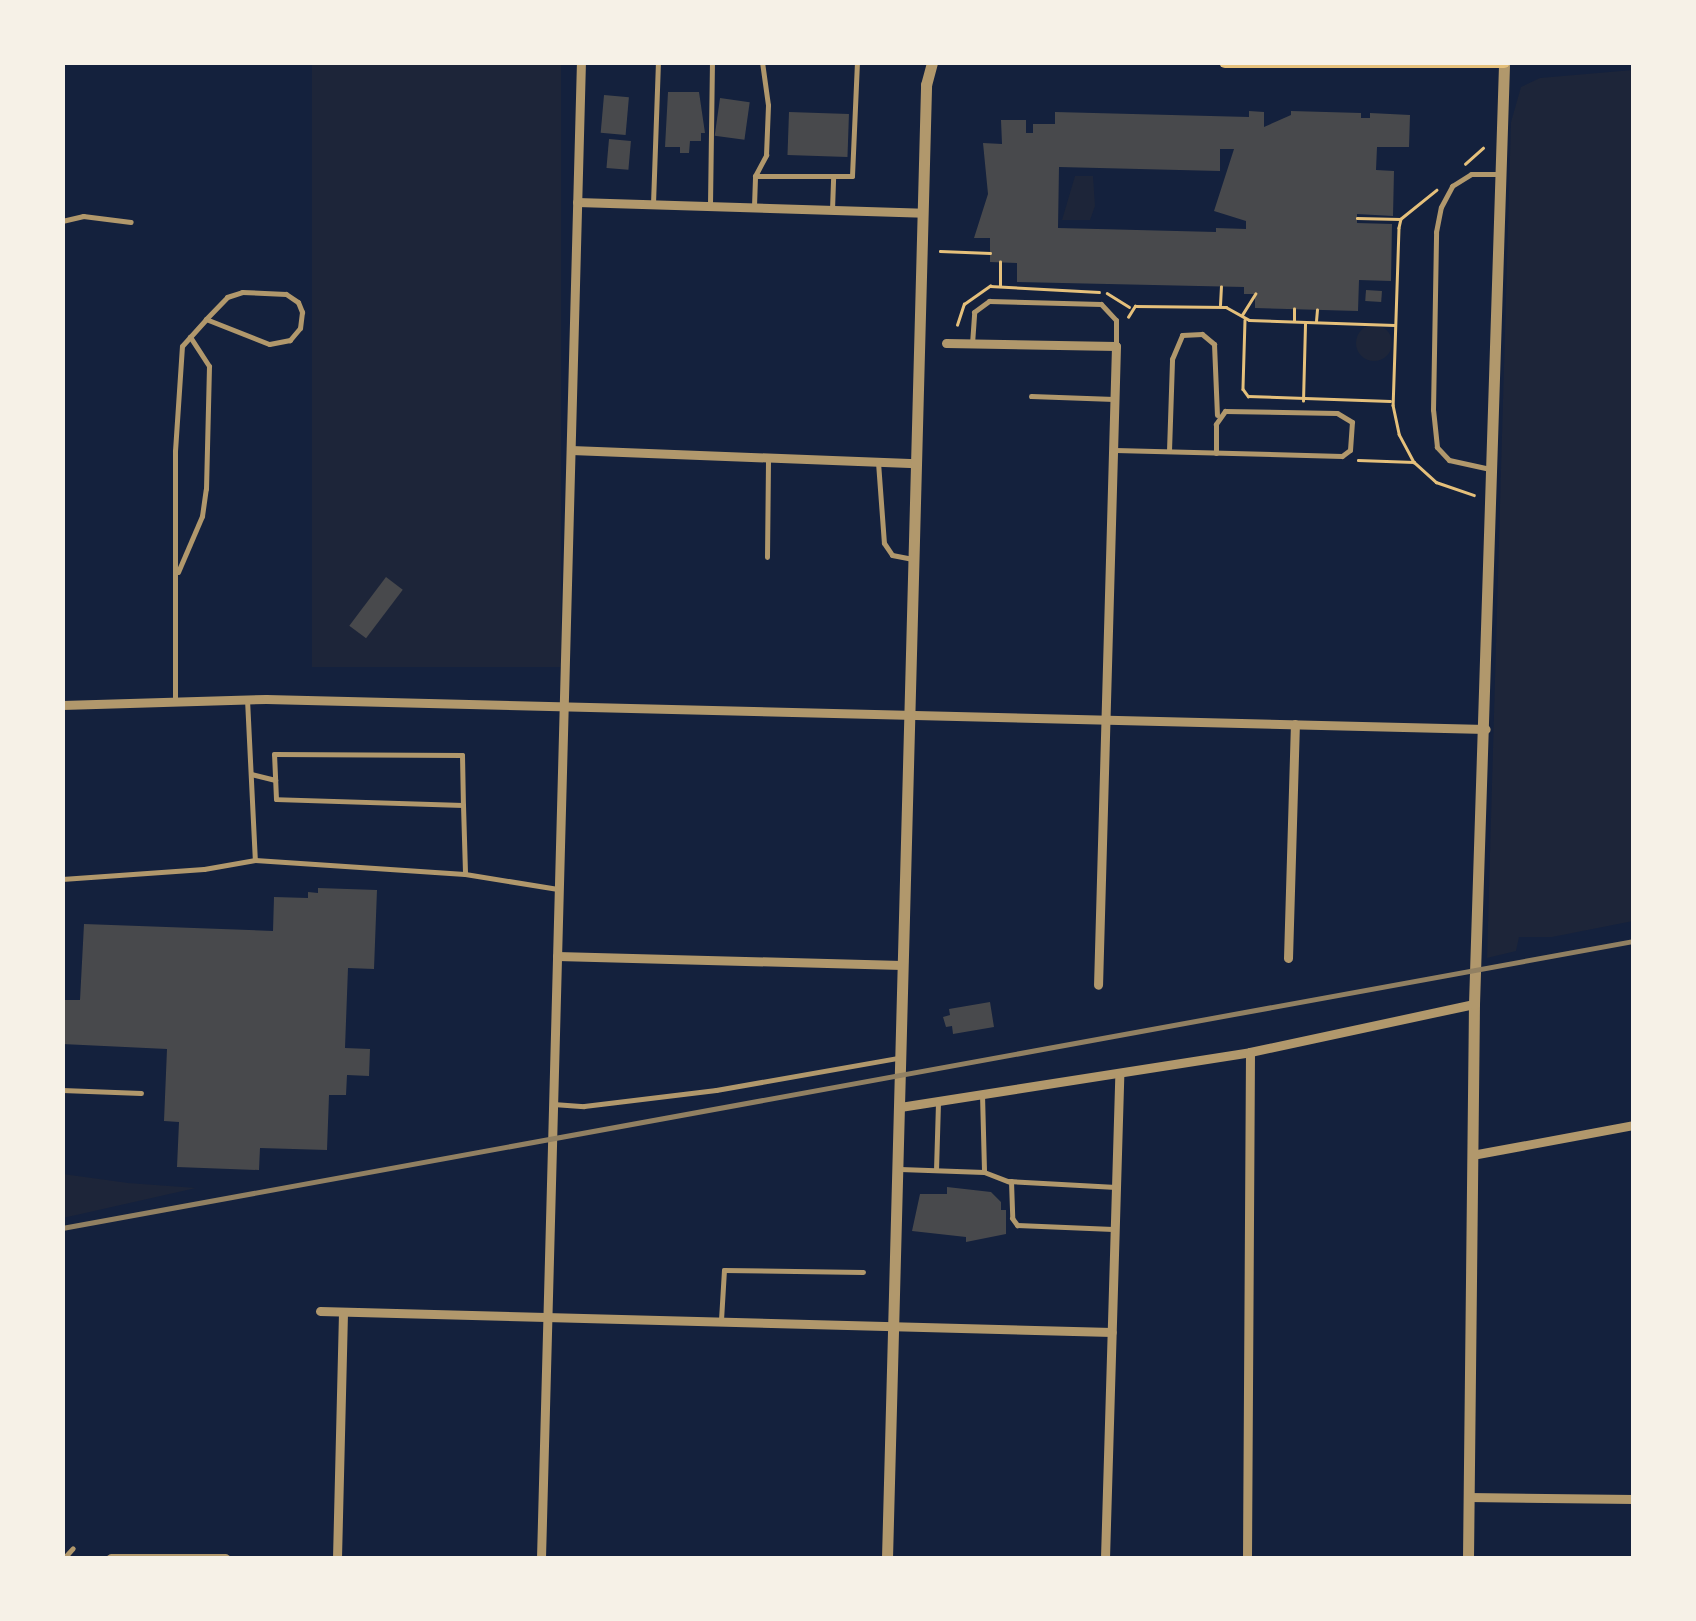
<!DOCTYPE html>
<style>
body{margin:0}
#map{position:relative;width:1696px;height:1621px;overflow:hidden;background:#14213d;font-family:"Alegreya Sans",sans-serif}
div>[style]{position:absolute}
[style*='--x']{left:calc(var(--x)*1px);top:calc(var(--y)*1px);width:calc(var(--w)*1px);rotate:calc(var(--a)*1deg)}
.green>*{inset:0;background:#1d2539;transform-origin:0 0}
.round{border-radius:50%}
.building>*{inset:0;background:#48494c;transform-origin:0 0}
.path>*{height:2.5px;margin:-1.25px;padding:0 1.25px;transform-origin:1.25px;border-radius:1.25px;background:#e5c07b}
.service>*{height:5px;margin:-2.5px;padding:0 2.5px;transform-origin:2.5px;border-radius:2.5px;background:#b1986c}
.minor>*{height:9px;margin:-4.5px;padding:0 4.5px;transform-origin:4.5px;border-radius:4.5px;background:#b1986c}
.tertiary>*{height:11px;margin:-5.5px;padding:0 5.5px;transform-origin:5.5px;border-radius:5.5px;background:#b1986c}
.secondary>*{height:12px;margin:-6px;padding:0 6px;transform-origin:6px;border-radius:6px;background:#e5c07b}
.rail>*{height:5px;margin:-2.5px;padding:0 2.5px;transform-origin:2.5px;border-radius:2.5px;background:#918062}
span{translate:-50% -50%;white-space:nowrap;text-align:center;line-height:1.15;-webkit-text-stroke:10px #f6f1e7;paint-order:stroke}
.frame{position:absolute;inset:0;border:65px solid #f6f1e7;pointer-events:none}
</style>
<div id="map">
<div class="green">
<div style="left:312px;top:63px;width:249px;height:604px"></div>
<div style="clip-path:polygon(1633px 70px,1633px 921px,1552px 937px,1519px 937px,1516px 951px,1487px 958px,1511px 122px,1521px 87px,1540px 78px)"></div>
<div style="clip-path:polygon(1075px 176px,1093px 176px,1095px 206px,1090px 220px,1062px 220px)"></div>
<div class="round" style="left:1356px;top:325px;width:36px;height:36px"></div>
<div style="clip-path:polygon(63px 1174px,128px 1183px,196px 1188px,63px 1218px)"></div>
</div>
<div class="building">
<div style="clip-path:polygon(668px 92px,699px 92px,705px 133px,701px 133px,701px 141px,690px 141px,689px 153px,680px 153px,680px 147px,665px 147px)"></div>
<div style="left:604px;top:95px;width:25px;height:38px;rotate:5deg"></div>
<div style="left:720px;top:98px;width:30px;height:38px;rotate:8deg"></div>
<div style="clip-path:polygon(evenodd,1249px 111px,1264px 112px,1264px 127px,1291px 115px,1291px 111px,1361px 113px,1361px 118px,1370px 118px,1370px 113px,1410px 115px,1409px 147px,1377px 147px,1376px 170px,1394px 171px,1393px 216px,1357px 214px,1357px 223px,1392px 224px,1391px 281px,1359px 280px,1358px 311px,1255px 308px,1255px 294px,1244px 294px,1244px 287px,1017px 282px,1017px 263px,990px 262px,990px 238px,974px 238px,988px 194px,983px 143px,1002px 144px,1001px 120px,1026px 120px,1026px 133px,1033px 133px,1033px 124px,1055px 124px,1055px 112px,1249px 117px,1249px 111px,1220px 149px,1234px 149px,1214px 211px,1246px 221px,1246px 229px,1216px 228px,1216px 232px,1058px 228px,1059px 167px,1220px 171px,1220px 149px)"></div>
<div style="left:789px;top:112px;width:60px;height:43px;rotate:2deg"></div>
<div style="left:609px;top:139px;width:22px;height:29px;rotate:5deg"></div>
<div style="left:1366px;top:290px;width:16px;height:11px;rotate:4deg"></div>
<div style="left:386px;top:577px;width:21px;height:61px;rotate:37deg"></div>
<div style="clip-path:polygon(318px 888px,377px 890px,374px 969px,348px 968px,345px 1048px,370px 1049px,369px 1076px,347px 1075px,346px 1095px,329px 1095px,327px 1150px,260px 1148px,259px 1170px,177px 1167px,179px 1122px,164px 1121px,167px 1049px,62px 1044px,62px 1000px,80px 1000px,84px 924px,273px 931px,274px 897px,308px 898px,308px 892px,318px 893px)"></div>
<div style="clip-path:polygon(990px 1002px,994px 1027px,953px 1034px,952px 1026px,946px 1027px,943px 1017px,950px 1015px,949px 1009px)"></div>
<div style="clip-path:polygon(947px 1187px,991px 1192px,1001px 1202px,1001px 1210px,1006px 1210px,1006px 1234px,966px 1242px,966px 1237px,912px 1231px,920px 1194px,947px 1194px)"></div>
</div>
<div class="path">
<div style="--x:1465;--y:164;--w:24;--a:-42"></div>
<div style="--x:1437;--y:190;--w:46;--a:141.1"></div>
<div style="--x:1401;--y:219;--w:9;--a:103"></div>
<div style="--x:1399;--y:228;--w:177;--a:91.9"></div>
<div style="--x:1393;--y:405;--w:30;--a:78"></div>
<div style="--x:1399;--y:434;--w:32;--a:62"></div>
<div style="--x:1414;--y:462;--w:30;--a:42"></div>
<div style="--x:1436;--y:482;--w:40;--a:18.9"></div>
<div style="--x:1357;--y:218;--w:43;--a:1.3"></div>
<div style="--x:940;--y:251;--w:50;--a:2.3"></div>
<div style="--x:1000;--y:285;--w:23;--a:-90"></div>
<div style="--x:1107;--y:293;--w:26;--a:32"></div>
<div style="--x:1220;--y:305;--w:18;--a:-87"></div>
<div style="--x:1242;--y:315;--w:25;--a:-58"></div>
<div style="--x:1128;--y:317;--w:13;--a:-58"></div>
<div style="--x:1135;--y:306;--w:91;--a:0.6"></div>
<div style="--x:1226;--y:307;--w:26;--a:29"></div>
<div style="--x:1249;--y:320;--w:145;--a:2"></div>
<div style="--x:1245;--y:320;--w:69;--a:91.7"></div>
<div style="--x:1243;--y:389;--w:9;--a:54"></div>
<div style="--x:1248;--y:396;--w:142;--a:2"></div>
<div style="--x:1294;--y:320;--w:11;--a:-90"></div>
<div style="--x:1316;--y:321;--w:11;--a:-85"></div>
<div style="--x:957;--y:325;--w:22;--a:-72"></div>
<div style="--x:964;--y:304;--w:32;--a:-35"></div>
<div style="--x:990;--y:286;--w:109;--a:3.2"></div>
<div style="--x:1303;--y:401;--w:77;--a:-88.5"></div>
<div style="--x:1358;--y:460;--w:56;--a:2"></div>
</div>
<div class="service">
<div style="--x:755;--y:176;--w:97;--a:0"></div>
<div style="--x:852;--y:176;--w:114;--a:-87.5"></div>
<div style="--x:653;--y:204;--w:142;--a:-88"></div>
<div style="--x:710;--y:204;--w:142;--a:-89.2"></div>
<div style="--x:754;--y:206;--w:30;--a:-88"></div>
<div style="--x:755;--y:176;--w:24;--a:-62"></div>
<div style="--x:766;--y:155;--w:50;--a:-87.7"></div>
<div style="--x:768;--y:105;--w:43;--a:-97.9"></div>
<div style="--x:832;--y:210;--w:32;--a:-88"></div>
<div style="--x:62;--y:221;--w:22;--a:-13"></div>
<div style="--x:83;--y:216;--w:48;--a:7.1"></div>
<div style="--x:972;--y:344;--w:32;--a:-86"></div>
<div style="--x:974;--y:312;--w:19;--a:-36"></div>
<div style="--x:989;--y:301;--w:112;--a:1.5"></div>
<div style="--x:1101;--y:304;--w:22;--a:47"></div>
<div style="--x:1116;--y:320;--w:26;--a:90"></div>
<div style="--x:1031;--y:396;--w:83;--a:2.1"></div>
<div style="--x:1115;--y:450;--w:227;--a:1.5"></div>
<div style="--x:1342;--y:456;--w:10;--a:-37"></div>
<div style="--x:1350;--y:450;--w:28;--a:-86"></div>
<div style="--x:1352;--y:422;--w:17;--a:-149"></div>
<div style="--x:1337;--y:413;--w:112;--a:-179"></div>
<div style="--x:1225;--y:411;--w:16;--a:125"></div>
<div style="--x:1216;--y:424;--w:29;--a:90"></div>
<div style="--x:1169;--y:451;--w:92;--a:-88.1"></div>
<div style="--x:1172;--y:359;--w:26;--a:-67"></div>
<div style="--x:1182;--y:335;--w:20;--a:-3"></div>
<div style="--x:1202;--y:334;--w:16;--a:40"></div>
<div style="--x:1214;--y:344;--w:71;--a:87.6"></div>
<div style="--x:878;--y:462;--w:81;--a:85.8"></div>
<div style="--x:884;--y:543;--w:14;--a:56"></div>
<div style="--x:892;--y:555;--w:21;--a:11"></div>
<div style="--x:1490;--y:469;--w:42;--a:-167.6"></div>
<div style="--x:1449;--y:460;--w:18;--a:-133"></div>
<div style="--x:1437;--y:447;--w:37;--a:-96"></div>
<div style="--x:1433;--y:410;--w:178;--a:-89"></div>
<div style="--x:1436;--y:232;--w:25;--a:-79"></div>
<div style="--x:1441;--y:207;--w:24;--a:-62"></div>
<div style="--x:1452;--y:186;--w:22;--a:-32"></div>
<div style="--x:1471;--y:174;--w:26;--a:0"></div>
<div style="--x:767;--y:557;--w:98;--a:-89.4"></div>
<div style="--x:178;--y:572;--w:61;--a:-66.8"></div>
<div style="--x:202;--y:516;--w:27;--a:-82"></div>
<div style="--x:206;--y:489;--w:123;--a:-88.6"></div>
<div style="--x:209;--y:366;--w:35;--a:-123"></div>
<div style="--x:175;--y:699;--w:248;--a:-90"></div>
<div style="--x:175;--y:451;--w:105;--a:-86.2"></div>
<div style="--x:182;--y:346;--w:36;--a:-48"></div>
<div style="--x:206;--y:319;--w:30;--a:-46"></div>
<div style="--x:227;--y:297;--w:16;--a:-18"></div>
<div style="--x:242;--y:292;--w:44;--a:2.6"></div>
<div style="--x:286;--y:294;--w:14;--a:34"></div>
<div style="--x:298;--y:302;--w:11;--a:68"></div>
<div style="--x:302;--y:312;--w:16;--a:97"></div>
<div style="--x:300;--y:328;--w:16;--a:130"></div>
<div style="--x:290;--y:340;--w:21;--a:169"></div>
<div style="--x:269;--y:344;--w:68;--a:-158.4"></div>
<div style="--x:247;--y:699;--w:161;--a:87.2"></div>
<div style="--x:274;--y:754;--w:188;--a:0.3"></div>
<div style="--x:462;--y:755;--w:50;--a:88.9"></div>
<div style="--x:463;--y:805;--w:187;--a:-178.2"></div>
<div style="--x:276;--y:799;--w:45;--a:-92.5"></div>
<div style="--x:251;--y:774;--w:25;--a:14"></div>
<div style="--x:463;--y:805;--w:69;--a:88.3"></div>
<div style="--x:62;--y:879;--w:142;--a:-4"></div>
<div style="--x:204;--y:869;--w:52;--a:-10"></div>
<div style="--x:255;--y:860;--w:210;--a:3.8"></div>
<div style="--x:465;--y:874;--w:94;--a:9.2"></div>
<div style="--x:62;--y:1090;--w:79;--a:2.2"></div>
<div style="--x:982;--y:1094;--w:77;--a:88.5"></div>
<div style="--x:553;--y:1104;--w:31;--a:4"></div>
<div style="--x:584;--y:1106;--w:133;--a:-6.9"></div>
<div style="--x:716;--y:1090;--w:185;--a:-10"></div>
<div style="--x:900;--y:1169;--w:84;--a:2"></div>
<div style="--x:984;--y:1172;--w:26;--a:21"></div>
<div style="--x:1008;--y:1181;--w:108;--a:3.2"></div>
<div style="--x:936;--y:1170;--w:69;--a:-88.3"></div>
<div style="--x:1011;--y:1181;--w:37;--a:88"></div>
<div style="--x:1012;--y:1218;--w:9;--a:54"></div>
<div style="--x:1017;--y:1225;--w:96;--a:2.4"></div>
<div style="--x:721;--y:1320;--w:50;--a:-86.6"></div>
<div style="--x:724;--y:1270;--w:139;--a:0.8"></div>
<div style="--x:64;--y:1558;--w:13;--a:-48"></div>
</div>
<div class="minor">
<div style="--x:577;--y:202;--w:346;--a:1.8"></div>
<div style="--x:946;--y:343;--w:170;--a:1"></div>
<div style="--x:1116;--y:346;--w:639;--a:91.61"></div>
<div style="--x:571;--y:450;--w:345;--a:2.2"></div>
<div style="--x:62;--y:705;--w:204;--a:-1.7"></div>
<div style="--x:266;--y:699;--w:1220;--a:1.41"></div>
<div style="--x:557;--y:956;--w:345;--a:1.5"></div>
<div style="--x:1288;--y:958;--w:234;--a:-88.3"></div>
<div style="--x:900;--y:1107;--w:354;--a:-8.9"></div>
<div style="--x:1250;--y:1052;--w:229;--a:-12.1"></div>
<div style="--x:1472;--y:1155;--w:165;--a:-10.5"></div>
<div style="--x:320;--y:1311;--w:792;--a:1.52"></div>
<div style="--x:1468;--y:1497;--w:166;--a:0.7"></div>
<div style="--x:111;--y:1558;--w:114;--a:0"></div>
<div style="--x:337;--y:1558;--w:245;--a:-88.6"></div>
<div style="--x:541;--y:1558;--w:1497;--a:-88.47"></div>
<div style="--x:1105;--y:1558;--w:484;--a:-88.3"></div>
<div style="--x:1247;--y:1558;--w:506;--a:-89.66"></div>
</div>
<div class="tertiary">
<div style="--x:887;--y:1558;--w:1474;--a:-88.48"></div>
<div style="--x:926;--y:85;--w:24;--a:-75"></div>
<div style="--x:1468;--y:1558;--w:554;--a:-89.38"></div>
<div style="--x:1474;--y:1004;--w:941;--a:-88.17"></div>
</div>
<div class="secondary">
<div style="--x:1225;--y:62;--w:279;--a:0"></div>
</div>
<div class="rail">
<div style="--x:62;--y:1228;--w:1598;--a:-10.35"></div>
</div>
<div class="frame"></div>
</div>
